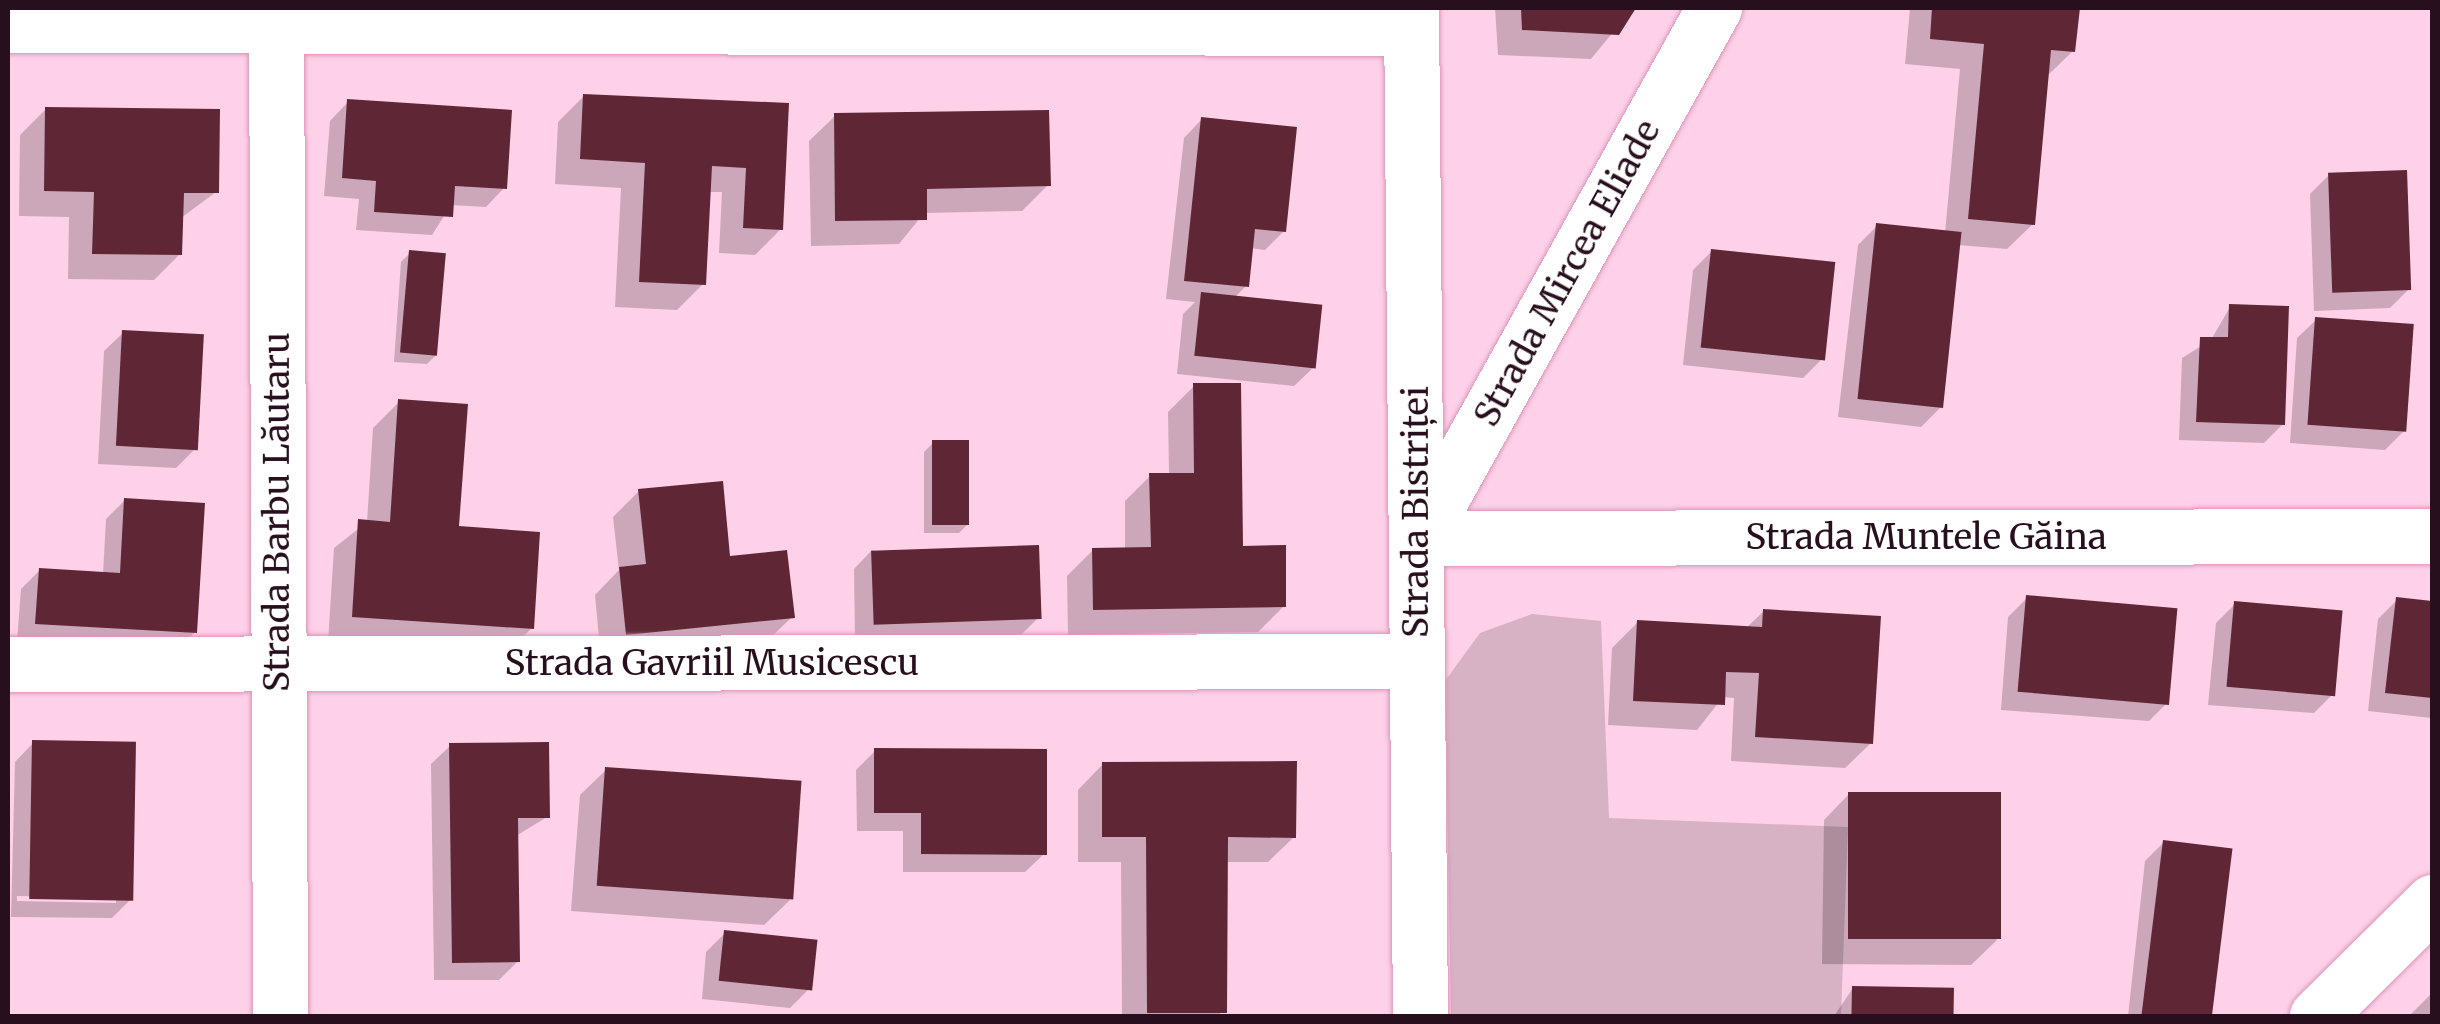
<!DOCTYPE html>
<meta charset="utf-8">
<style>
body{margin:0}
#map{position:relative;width:2440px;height:1024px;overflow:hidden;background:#fed1e8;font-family:Merriweather,serif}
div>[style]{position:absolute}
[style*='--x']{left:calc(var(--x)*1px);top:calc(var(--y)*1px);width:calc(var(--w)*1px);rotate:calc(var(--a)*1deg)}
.green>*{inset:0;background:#d7b1c4}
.shadow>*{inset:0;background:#0003}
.building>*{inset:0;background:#5f2735;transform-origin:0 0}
.roads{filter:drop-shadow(0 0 2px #db94ba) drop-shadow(0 0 2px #db94ba)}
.minor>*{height:55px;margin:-27.5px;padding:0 27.5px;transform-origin:27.5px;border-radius:27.5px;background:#fff}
span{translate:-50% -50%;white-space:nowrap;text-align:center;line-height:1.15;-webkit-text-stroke:10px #fff;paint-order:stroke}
.street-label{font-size:35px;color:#280f1e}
.frame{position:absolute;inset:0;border:10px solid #280f1e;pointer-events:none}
</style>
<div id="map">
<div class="green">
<div style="clip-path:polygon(1532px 614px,1601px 621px,1609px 818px,1848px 827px,1841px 1016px,1451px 1016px,1445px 681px,1480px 633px)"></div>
</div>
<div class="shadow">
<div style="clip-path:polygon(1495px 8px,1633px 8px,1591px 59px,1498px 55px)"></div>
<div style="clip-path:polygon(1910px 8px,2077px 8px,2073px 51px,2046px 77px,2033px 224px,2007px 249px,1958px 245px,1940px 408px,1921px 427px,1838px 417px,1858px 245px,1877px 226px,1945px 233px,1960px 69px,1905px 64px)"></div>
<div style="clip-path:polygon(584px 96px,787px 106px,781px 229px,755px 255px,719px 253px,722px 192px,708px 192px,703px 284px,677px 310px,615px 307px,621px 188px,555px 184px,558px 122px)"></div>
<div style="clip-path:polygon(348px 102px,504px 188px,486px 207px,451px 205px,432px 235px,356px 230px,359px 199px,324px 196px,330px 121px)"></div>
<div style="clip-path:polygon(46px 109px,216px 192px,181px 218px,180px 254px,154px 280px,68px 279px,69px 217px,19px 216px,20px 135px)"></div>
<div style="clip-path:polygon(835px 116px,1048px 185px,1022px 211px,924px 213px,899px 244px,811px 246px,809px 141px)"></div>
<div style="clip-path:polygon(1202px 119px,1284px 231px,1265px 250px,1250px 248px,1246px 286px,1234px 298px,1313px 368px,1294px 386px,1177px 374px,1183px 314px,1195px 302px,1166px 299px,1184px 138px)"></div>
<div style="clip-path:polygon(2329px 175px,2409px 289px,2390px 308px,2314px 311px,2310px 194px)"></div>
<div style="clip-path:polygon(1712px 251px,1822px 359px,1803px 378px,1683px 365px,1693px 270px)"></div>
<div style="clip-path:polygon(410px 253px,436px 355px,427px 364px,394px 362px,401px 262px)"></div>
<div style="clip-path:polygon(2230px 307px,2283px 424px,2264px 443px,2179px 440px,2182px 358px,2211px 340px)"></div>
<div style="clip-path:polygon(2316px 320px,2404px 431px,2385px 450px,2290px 443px,2297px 338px)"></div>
<div style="clip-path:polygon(123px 333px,195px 449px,176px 468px,98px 464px,104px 351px)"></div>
<div style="clip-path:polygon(1194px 386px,1241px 548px,1284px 606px,1258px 632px,1068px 635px,1067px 576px,1093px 550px,1125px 550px,1125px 501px,1150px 476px,1169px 475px,1168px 412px)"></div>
<div style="clip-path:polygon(399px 402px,457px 529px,532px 628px,506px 653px,328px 642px,334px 548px,367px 522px,373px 428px)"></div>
<div style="clip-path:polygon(933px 443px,969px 523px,959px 533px,924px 533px,924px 452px)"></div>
<div style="clip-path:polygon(639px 491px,728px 558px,792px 617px,766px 642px,601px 660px,595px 595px,619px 570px,613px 517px)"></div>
<div style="clip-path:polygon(125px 500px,195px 632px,176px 651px,17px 642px,21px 589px,40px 570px,103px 574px,106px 519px)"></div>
<div style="clip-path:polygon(872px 550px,1038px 618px,1019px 637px,855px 640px,854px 569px)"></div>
<div style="clip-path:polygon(2027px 598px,2168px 702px,2149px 721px,2001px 710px,2008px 617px)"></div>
<div style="clip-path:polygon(2397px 600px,2432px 604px,2431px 718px,2368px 711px,2378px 619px)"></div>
<div style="clip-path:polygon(2235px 604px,2333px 694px,2314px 713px,2208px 705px,2216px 623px)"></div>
<div style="clip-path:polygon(1764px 611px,1871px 743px,1845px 768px,1731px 761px,1734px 698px,1723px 697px,1697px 730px,1608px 725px,1612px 648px,1638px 622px,1746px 628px)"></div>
<div style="clip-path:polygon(evenodd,33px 743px,131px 899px,112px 918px,11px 917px,15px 762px,33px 743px,17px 896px,116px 898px,116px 903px,17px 901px,17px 896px)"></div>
<div style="clip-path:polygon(450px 746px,547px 817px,516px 836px,518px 961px,499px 980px,434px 980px,431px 764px)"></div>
<div style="clip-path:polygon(875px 751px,1044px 854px,1025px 872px,903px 872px,903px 831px,857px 831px,856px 770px)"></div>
<div style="clip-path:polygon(1103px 764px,1294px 837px,1268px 862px,1225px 862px,1220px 1016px,1122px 1016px,1121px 862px,1078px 862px,1078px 790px)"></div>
<div style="clip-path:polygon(606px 770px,790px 900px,764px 925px,571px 911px,580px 795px)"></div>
<div style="clip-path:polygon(1849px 794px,1997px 940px,1971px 965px,1822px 964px,1824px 820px)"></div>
<div style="clip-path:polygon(2164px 842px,2230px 850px,2211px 1016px,2128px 1016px,2145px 861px)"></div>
<div style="clip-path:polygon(725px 933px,809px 989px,790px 1008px,702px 999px,706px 952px)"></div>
<div style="clip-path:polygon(1853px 988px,1951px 990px,1951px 1016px,1834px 1016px)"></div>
<div style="clip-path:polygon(2432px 993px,2432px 1016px,2409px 1016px)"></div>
</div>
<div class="building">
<div style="clip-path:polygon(1521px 8px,1636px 8px,1619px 35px,1522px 30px)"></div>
<div style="clip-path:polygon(1932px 8px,2080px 8px,2075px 52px,2051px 50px,2035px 225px,1968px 219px,1984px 44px,1930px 39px)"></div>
<div style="clip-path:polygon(583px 94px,789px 103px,783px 230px,743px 228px,746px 168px,712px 166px,706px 285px,639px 282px,645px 163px,580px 159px)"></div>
<div style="clip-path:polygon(347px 99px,512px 110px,507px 189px,455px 186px,453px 217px,374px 212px,376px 181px,342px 178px)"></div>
<div style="clip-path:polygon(45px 107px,220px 109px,219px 193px,184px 193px,182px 255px,92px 254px,94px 192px,44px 191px)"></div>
<div style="clip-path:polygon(1049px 110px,1051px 186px,927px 189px,927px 220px,835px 221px,834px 113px)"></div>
<div style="clip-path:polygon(1201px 117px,1297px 127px,1286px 232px,1255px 229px,1249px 287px,1184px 281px)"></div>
<div style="left:2407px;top:170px;width:120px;height:79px;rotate:88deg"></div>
<div style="left:1876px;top:223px;width:86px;height:177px;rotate:6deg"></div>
<div style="left:1711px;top:249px;width:125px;height:99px;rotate:6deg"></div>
<div style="left:409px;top:250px;width:37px;height:103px;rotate:5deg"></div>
<div style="left:1201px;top:292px;width:122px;height:64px;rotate:6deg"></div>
<div style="clip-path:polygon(2229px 304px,2289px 306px,2285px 425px,2196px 422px,2200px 337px,2228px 337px)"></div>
<div style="left:2315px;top:317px;width:99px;height:108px;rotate:4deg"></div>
<div style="left:122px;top:330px;width:82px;height:116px;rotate:3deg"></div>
<div style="clip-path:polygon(1193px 383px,1241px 383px,1243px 546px,1286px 545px,1286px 607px,1093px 610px,1092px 548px,1151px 547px,1149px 473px,1194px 473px)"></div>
<div style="clip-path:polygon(398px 399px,468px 404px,459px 526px,540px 532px,534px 629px,352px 617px,358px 519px,390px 522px)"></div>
<div style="left:932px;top:440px;width:37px;height:85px"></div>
<div style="clip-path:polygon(723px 481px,730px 556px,787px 550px,795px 618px,626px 635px,619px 567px,646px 564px,638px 489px)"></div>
<div style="clip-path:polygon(124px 498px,205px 503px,197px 633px,35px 624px,39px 568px,120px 573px)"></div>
<div style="left:1039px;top:545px;width:74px;height:168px;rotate:88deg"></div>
<div style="left:2026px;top:595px;width:152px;height:97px;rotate:5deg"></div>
<div style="clip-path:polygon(2396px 597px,2432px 601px,2432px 698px,2385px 693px)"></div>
<div style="left:2234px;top:601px;width:109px;height:86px;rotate:5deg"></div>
<div style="clip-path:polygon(1763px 609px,1881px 616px,1873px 744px,1755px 737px,1759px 673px,1726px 672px,1725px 705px,1633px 701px,1637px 620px,1762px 627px)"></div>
<div style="left:32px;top:740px;width:104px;height:159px;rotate:1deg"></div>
<div style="clip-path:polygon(549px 742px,550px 818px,518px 818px,520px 962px,452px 963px,449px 743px)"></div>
<div style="clip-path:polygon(874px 748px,1047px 749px,1047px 855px,921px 854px,921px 813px,874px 813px)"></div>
<div style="clip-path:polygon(1297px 761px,1296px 838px,1228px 837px,1227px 1013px,1147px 1013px,1146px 837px,1102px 837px,1102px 762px)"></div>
<div style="left:605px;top:767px;width:197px;height:119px;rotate:4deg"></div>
<div style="left:1848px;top:792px;width:153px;height:147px"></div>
<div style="left:2163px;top:840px;width:70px;height:177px;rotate:7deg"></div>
<div style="left:724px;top:930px;width:94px;height:51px;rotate:6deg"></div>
<div style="left:1852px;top:986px;width:102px;height:30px;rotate:1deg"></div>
</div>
<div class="roads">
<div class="minor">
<div style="--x:276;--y:8;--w:1008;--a:89.77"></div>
<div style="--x:1411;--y:8;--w:1008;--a:89.49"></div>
<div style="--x:1714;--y:8;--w:607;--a:119.1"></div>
<div style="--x:1419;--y:538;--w:1013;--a:-0.11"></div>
<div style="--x:8;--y:25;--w:1403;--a:0.12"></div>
<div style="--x:8;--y:664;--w:1408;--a:-0.12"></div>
<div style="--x:2317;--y:1016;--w:162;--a:-44.7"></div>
</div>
</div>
<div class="street-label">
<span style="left:1567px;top:273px;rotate:-61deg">Strada Mircea Eliade</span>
<span style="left:277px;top:512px;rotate:-90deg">Strada Barbu Lăutaru</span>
<span style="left:1416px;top:512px;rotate:-90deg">Strada Bistriței</span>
<span style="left:1926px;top:537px">Strada Muntele Găina</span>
<span style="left:712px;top:663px">Strada Gavriil Musicescu</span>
</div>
<div class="frame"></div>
</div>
